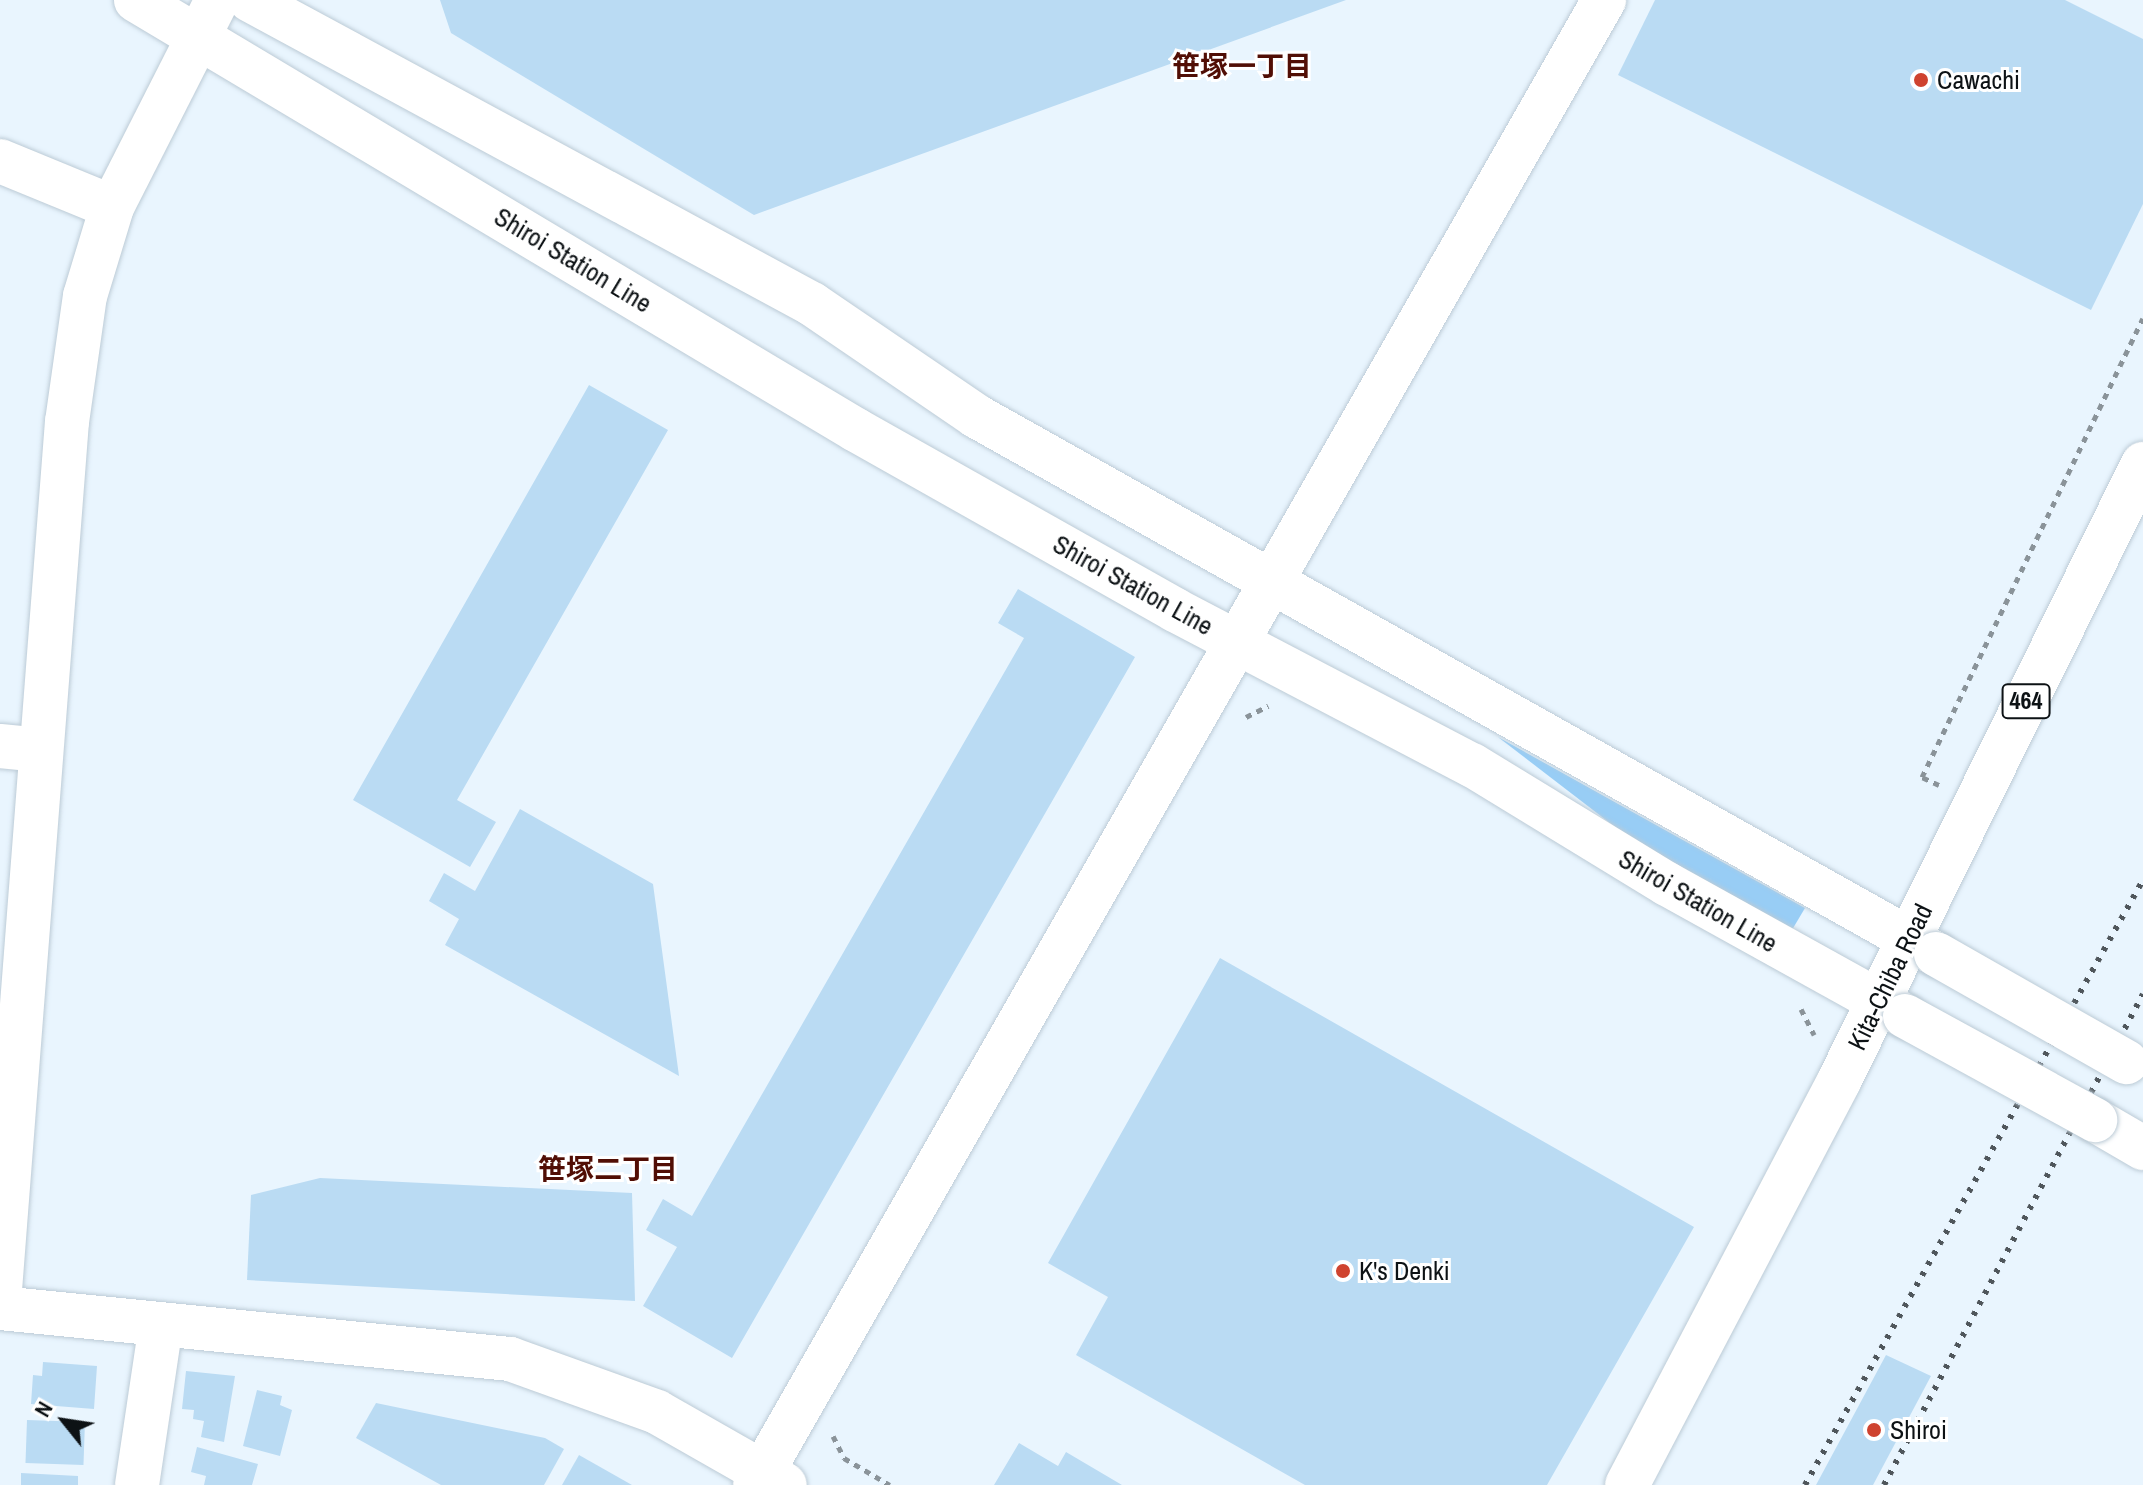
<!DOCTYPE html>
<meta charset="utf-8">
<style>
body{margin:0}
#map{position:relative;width:2143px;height:1485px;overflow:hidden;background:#e9f5fe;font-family:"Archivo Narrow","Noto Sans JP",sans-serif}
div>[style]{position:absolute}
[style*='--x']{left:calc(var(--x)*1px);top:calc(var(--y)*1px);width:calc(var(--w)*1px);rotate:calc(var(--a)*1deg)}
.green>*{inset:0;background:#98cdf5}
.building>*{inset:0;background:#badbf3;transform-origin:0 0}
.path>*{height:5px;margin-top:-2.5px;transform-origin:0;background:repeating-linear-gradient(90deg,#8a9399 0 6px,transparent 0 12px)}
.roads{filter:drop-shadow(0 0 2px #bccbd6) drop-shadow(0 0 2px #bccbd6)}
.minor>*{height:44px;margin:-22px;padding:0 22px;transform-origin:22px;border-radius:22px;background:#fff}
.major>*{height:44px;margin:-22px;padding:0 22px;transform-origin:22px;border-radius:22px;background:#fff}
.highway>*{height:44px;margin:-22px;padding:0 22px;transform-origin:22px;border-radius:22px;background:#fff}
.rail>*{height:6px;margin-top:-3px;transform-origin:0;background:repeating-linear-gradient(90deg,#4f565b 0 4px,transparent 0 12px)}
.bridges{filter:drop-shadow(0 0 2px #bccbd6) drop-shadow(0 0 2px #bccbd6)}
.major-bridge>*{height:44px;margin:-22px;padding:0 22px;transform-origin:22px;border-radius:22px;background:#fff}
.dots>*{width:22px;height:22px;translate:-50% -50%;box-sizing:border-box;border:4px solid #fff;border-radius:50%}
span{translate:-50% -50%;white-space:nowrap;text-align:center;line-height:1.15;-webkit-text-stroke:6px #fff;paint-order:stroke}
.shield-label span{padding:2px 6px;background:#fff;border:2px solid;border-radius:6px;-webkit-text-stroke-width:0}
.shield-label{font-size:24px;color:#0d1215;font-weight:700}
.poi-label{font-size:26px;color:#0d1215}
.left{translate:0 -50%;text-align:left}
.street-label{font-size:26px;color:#0d1215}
.neighbourhood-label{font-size:28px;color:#510e05;font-weight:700}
.north{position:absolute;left:24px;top:1381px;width:80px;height:80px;-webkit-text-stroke:6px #fff;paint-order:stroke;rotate:300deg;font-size:22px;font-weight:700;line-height:32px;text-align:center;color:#0d1215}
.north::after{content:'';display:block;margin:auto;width:28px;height:36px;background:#0d1215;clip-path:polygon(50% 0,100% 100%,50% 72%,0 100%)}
</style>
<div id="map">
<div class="green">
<div style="clip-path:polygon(1498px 737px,1805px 908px,1789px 935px,1671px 870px)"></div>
</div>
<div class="building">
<div style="clip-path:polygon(440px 0,1346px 0,754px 215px,451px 33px)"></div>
<div style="clip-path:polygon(1655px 0,2065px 0,2143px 39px,2143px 204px,2091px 310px,1618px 75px)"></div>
<div style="clip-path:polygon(589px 385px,668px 430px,457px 800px,496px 822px,470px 867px,353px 800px)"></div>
<div style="clip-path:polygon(1018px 589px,1135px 657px,732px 1358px,643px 1306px,677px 1247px,646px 1230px,663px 1199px,692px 1216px,1024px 638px,998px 623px)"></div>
<div style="clip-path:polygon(520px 809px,653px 884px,679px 1076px,445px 945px,459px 919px,429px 901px,444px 873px,475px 891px)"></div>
<div style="clip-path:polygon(1220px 958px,1694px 1227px,1547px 1485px,1305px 1485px,1076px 1355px,1108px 1297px,1048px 1263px)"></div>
<div style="clip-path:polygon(320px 1178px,632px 1193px,635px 1301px,247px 1280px,251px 1195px)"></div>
<div style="clip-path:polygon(1886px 1355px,1931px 1376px,1873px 1485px,1816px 1485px)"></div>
<div style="clip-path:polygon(43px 1362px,97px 1366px,94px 1409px,31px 1404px,33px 1375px,42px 1376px)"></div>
<div style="clip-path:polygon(186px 1371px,235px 1376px,224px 1442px,201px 1437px,204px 1421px,193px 1419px,194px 1410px,182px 1409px)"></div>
<div style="clip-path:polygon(257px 1390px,282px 1396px,280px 1405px,292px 1410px,280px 1456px,243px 1446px)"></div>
<div style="clip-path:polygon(376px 1403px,545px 1438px,564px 1449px,544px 1485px,441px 1485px,356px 1438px)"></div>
<div style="left:27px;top:1420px;width:58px;height:43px;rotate:2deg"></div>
<div style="clip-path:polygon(1019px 1443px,1058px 1466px,1066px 1452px,1122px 1485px,994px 1485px)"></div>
<div style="clip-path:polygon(197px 1447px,258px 1464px,252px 1485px,204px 1485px,206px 1476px,191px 1472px)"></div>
<div style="clip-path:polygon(579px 1455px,632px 1485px,562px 1485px)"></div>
<div style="clip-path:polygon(21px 1473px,78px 1476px,78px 1485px,21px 1485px)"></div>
</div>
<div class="path">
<div style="--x:1246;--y:717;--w:25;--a:-27"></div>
<div style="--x:1939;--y:785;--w:19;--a:-155"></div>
<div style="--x:1922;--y:777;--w:509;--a:-64.29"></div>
<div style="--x:1801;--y:1009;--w:29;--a:63"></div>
<div style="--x:833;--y:1436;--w:25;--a:63"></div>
<div style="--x:844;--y:1458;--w:53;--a:30.4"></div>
</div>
<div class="roads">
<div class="minor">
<div style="--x:0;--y:161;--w:121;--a:22.3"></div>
<div style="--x:0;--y:746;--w:41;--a:5.6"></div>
<div style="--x:0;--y:1290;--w:871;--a:-85.59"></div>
<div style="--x:67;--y:422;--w:127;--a:-81.9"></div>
<div style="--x:85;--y:296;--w:93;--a:-73.1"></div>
<div style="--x:112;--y:207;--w:232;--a:-63.1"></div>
<div style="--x:0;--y:1308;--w:513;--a:5.71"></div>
<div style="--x:510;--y:1359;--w:156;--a:19.8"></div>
<div style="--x:657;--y:1412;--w:147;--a:29.7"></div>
<div style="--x:137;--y:1485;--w:162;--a:-81.5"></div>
<div style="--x:755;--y:1485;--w:1711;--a:-60.24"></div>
</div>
<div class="major">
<div style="--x:136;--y:0;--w:839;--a:30.85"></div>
<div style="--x:856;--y:430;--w:366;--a:29.4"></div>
<div style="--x:1175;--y:610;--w:335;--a:27.6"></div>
<div style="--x:1472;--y:765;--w:228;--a:31.4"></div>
<div style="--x:1667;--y:884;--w:272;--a:29"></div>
<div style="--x:250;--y:0;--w:639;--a:28.41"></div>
<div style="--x:812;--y:304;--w:199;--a:34.3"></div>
<div style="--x:976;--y:416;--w:1100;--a:29.27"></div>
<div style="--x:2095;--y:1120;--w:56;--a:30.3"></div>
</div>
<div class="highway">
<div style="--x:1627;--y:1485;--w:456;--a:-62.3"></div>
<div style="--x:1839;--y:1081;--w:688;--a:-63.77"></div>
</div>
</div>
<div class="rail">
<div style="--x:1805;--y:1485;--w:693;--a:-60.81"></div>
<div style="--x:1884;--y:1485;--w:555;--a:-62.19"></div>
</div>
<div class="bridges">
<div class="major-bridge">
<div style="--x:1936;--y:954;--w:219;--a:29.6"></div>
<div style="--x:1905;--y:1016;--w:217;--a:28.7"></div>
</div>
</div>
<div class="dots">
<div style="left:1921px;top:80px;background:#cf432f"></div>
<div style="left:1343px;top:1271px;background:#cf432f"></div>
<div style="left:1874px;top:1430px;background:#cf432f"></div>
</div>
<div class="shield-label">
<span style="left:2026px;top:701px">464</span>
</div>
<div class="poi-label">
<span class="left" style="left:1937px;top:80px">Cawachi</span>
<span class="left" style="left:1359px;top:1271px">K's Denki</span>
<span class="left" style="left:1890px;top:1430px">Shiroi</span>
</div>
<div class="street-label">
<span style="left:573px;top:260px;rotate:31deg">Shiroi Station Line</span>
<span style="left:1133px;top:585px;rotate:29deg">Shiroi Station Line</span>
<span style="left:1698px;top:901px;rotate:30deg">Shiroi Station Line</span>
<span style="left:1890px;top:977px;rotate:-64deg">Kita-Chiba Road</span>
</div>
<div class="neighbourhood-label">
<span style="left:1242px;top:66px">笹塚一丁目</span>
<span style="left:608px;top:1169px">笹塚二丁目</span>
</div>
<div class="north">N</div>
</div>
